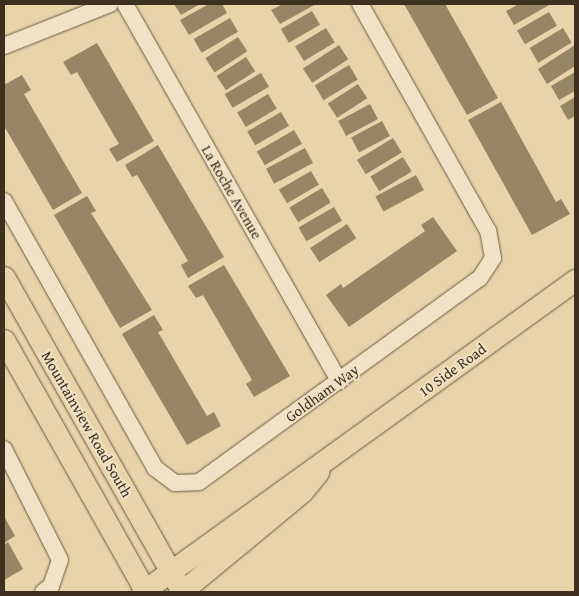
<!DOCTYPE html>
<style>
body{margin:0}
#map{position:relative;width:579px;height:596px;overflow:hidden;background:#e9d3a9;font-family:"Gentium Book Plus",serif}
div>[style]{position:absolute}
[style*='--x']{left:calc(var(--x)*1px);top:calc(var(--y)*1px);width:calc(var(--w)*1px);rotate:calc(var(--a)*1deg)}
.building>*{inset:0;background:#978566;transform-origin:0 0}
.roads{filter:drop-shadow(0 0 1px #695941) drop-shadow(0 0 1px #695941)}
.minor>*{height:16px;margin:-8px;padding:0 8px;transform-origin:8px;border-radius:8px;background:#f1e2c7}
.major>*{height:21px;margin:-10.5px;padding:0 10.5px;transform-origin:10.5px;border-radius:10.5px;background:#e9d3a9}
span{translate:-50% -50%;white-space:nowrap;text-align:center;line-height:1.15;-webkit-text-stroke:4px #f1e2c7;paint-order:stroke}
.street-label{font-size:15px;color:#3e301e}
.frame{position:absolute;inset:0;border:5px solid #3e301e;pointer-events:none}
</style>
<div id="map">
<div class="building">
<div style="clip-path:polygon(174px 4px,200px 4px,181px 15px)"></div>
<div style="clip-path:polygon(209px 4px,222px 4px,227px 13px,189px 35px,180px 20px)"></div>
<div style="clip-path:polygon(283px 4px,316px 4px,280px 24px,271px 10px)"></div>
<div style="clip-path:polygon(404px 4px,445px 4px,498px 98px,467px 115px)"></div>
<div style="clip-path:polygon(519px 4px,551px 4px,514px 25px,506px 11px)"></div>
<div style="left:312px;top:11px;width:16px;height:36px;rotate:60deg"></div>
<div style="left:549px;top:12px;width:16px;height:37px;rotate:60deg"></div>
<div style="left:230px;top:18px;width:16px;height:42px;rotate:60deg"></div>
<div style="left:326px;top:28px;width:17px;height:36px;rotate:59deg"></div>
<div style="left:563px;top:28px;width:17px;height:39px;rotate:59deg"></div>
<div style="left:238px;top:37px;width:17px;height:39px;rotate:57deg"></div>
<div style="clip-path:polygon(97px 43px,154px 141px,117px 162px,109px 149px,119px 144px,77px 72px,71px 75px,63px 62px)"></div>
<div style="left:339px;top:45px;width:17px;height:43px;rotate:57deg"></div>
<div style="clip-path:polygon(575px 45px,575px 66px,547px 84px,538px 69px)"></div>
<div style="left:246px;top:57px;width:17px;height:35px;rotate:57deg"></div>
<div style="left:349px;top:65px;width:17px;height:40px;rotate:59deg"></div>
<div style="clip-path:polygon(575px 72px,575px 91px,559px 100px,551px 86px)"></div>
<div style="left:261px;top:73px;width:16px;height:42px;rotate:60deg"></div>
<div style="clip-path:polygon(22px 75px,31px 90px,24px 94px,82px 193px,53px 210px,4px 126px,4px 85px)"></div>
<div style="left:358px;top:84px;width:17px;height:36px;rotate:57deg"></div>
<div style="left:268px;top:94px;width:17px;height:36px;rotate:59deg"></div>
<div style="clip-path:polygon(575px 97px,575px 116px,568px 120px,560px 106px)"></div>
<div style="clip-path:polygon(501px 102px,556px 202px,561px 199px,570px 214px,532px 235px,468px 120px)"></div>
<div style="left:370px;top:104px;width:17px;height:36px;rotate:62deg"></div>
<div style="left:281px;top:112px;width:16px;height:39px;rotate:60deg"></div>
<div style="left:382px;top:121px;width:17px;height:35px;rotate:62deg"></div>
<div style="left:294px;top:130px;width:16px;height:43px;rotate:60deg"></div>
<div style="left:393px;top:138px;width:17px;height:42px;rotate:59deg"></div>
<div style="clip-path:polygon(158px 145px,224px 257px,188px 278px,181px 265px,188px 261px,137px 175px,132px 177px,125px 165px)"></div>
<div style="left:305px;top:148px;width:17px;height:44px;rotate:62deg"></div>
<div style="left:403px;top:157px;width:17px;height:38px;rotate:59deg"></div>
<div style="left:311px;top:171px;width:16px;height:37px;rotate:60deg"></div>
<div style="left:416px;top:175px;width:17px;height:46px;rotate:62deg"></div>
<div style="left:322px;top:188px;width:17px;height:38px;rotate:59deg"></div>
<div style="clip-path:polygon(87px 196px,96px 211px,91px 213px,152px 310px,120px 328px,54px 215px)"></div>
<div style="left:334px;top:207px;width:16px;height:41px;rotate:60deg"></div>
<div style="clip-path:polygon(433px 217px,457px 251px,349px 327px,326px 295px,341px 284px,343px 288px,425px 231px,421px 225px)"></div>
<div style="left:347px;top:224px;width:17px;height:44px;rotate:57deg"></div>
<div style="clip-path:polygon(224px 265px,290px 376px,254px 397px,246px 384px,252px 380px,203px 295px,196px 298px,188px 286px)"></div>
<div style="clip-path:polygon(154px 315px,163px 330px,158px 332px,207px 416px,214px 412px,221px 426px,187px 445px,122px 334px)"></div>
<div style="clip-path:polygon(4px 516px,15px 536px,4px 543px)"></div>
<div style="clip-path:polygon(8px 542px,23px 569px,4px 580px,4px 545px)"></div>
</div>
<div class="roads">
<div class="minor">
<div style="--x:125;--y:4;--w:434;--a:60.4"></div>
<div style="--x:4;--y:46;--w:114;--a:-21.6"></div>
<div style="--x:4;--y:201;--w:307;--a:60.5"></div>
<div style="--x:155;--y:468;--w:25;--a:37"></div>
<div style="--x:175;--y:483;--w:24;--a:-2"></div>
<div style="--x:199;--y:482;--w:347;--a:-36"></div>
<div style="--x:480;--y:278;--w:24;--a:-57"></div>
<div style="--x:493;--y:258;--w:27;--a:-100"></div>
<div style="--x:488;--y:231;--w:261;--a:-119.4"></div>
<div style="--x:4;--y:449;--w:124;--a:63.2"></div>
<div style="--x:60;--y:560;--w:28;--a:109"></div>
<div style="--x:51;--y:586;--w:10;--a:143"></div>
</div>
<div class="major">
<div style="--x:4;--y:277;--w:362;--a:60.5"></div>
<div style="--x:4;--y:340;--w:289;--a:60.6"></div>
<div style="--x:142;--y:592;--w:534;--a:-35.77"></div>
<div style="--x:181;--y:592;--w:157;--a:-39.6"></div>
<div style="--x:302;--y:492;--w:26;--a:-51"></div>
</div>
</div>
<div class="street-label">
<span style="left:232px;top:192px;rotate:60deg">La Roche Avenue</span>
<span style="left:452px;top:370px;rotate:-36deg">10 Side Road</span>
<span style="left:322px;top:393px;rotate:-36deg">Goldham Way</span>
<span style="left:87px;top:424px;rotate:60deg">Mountainview Road South</span>
</div>
<div class="frame"></div>
</div>
